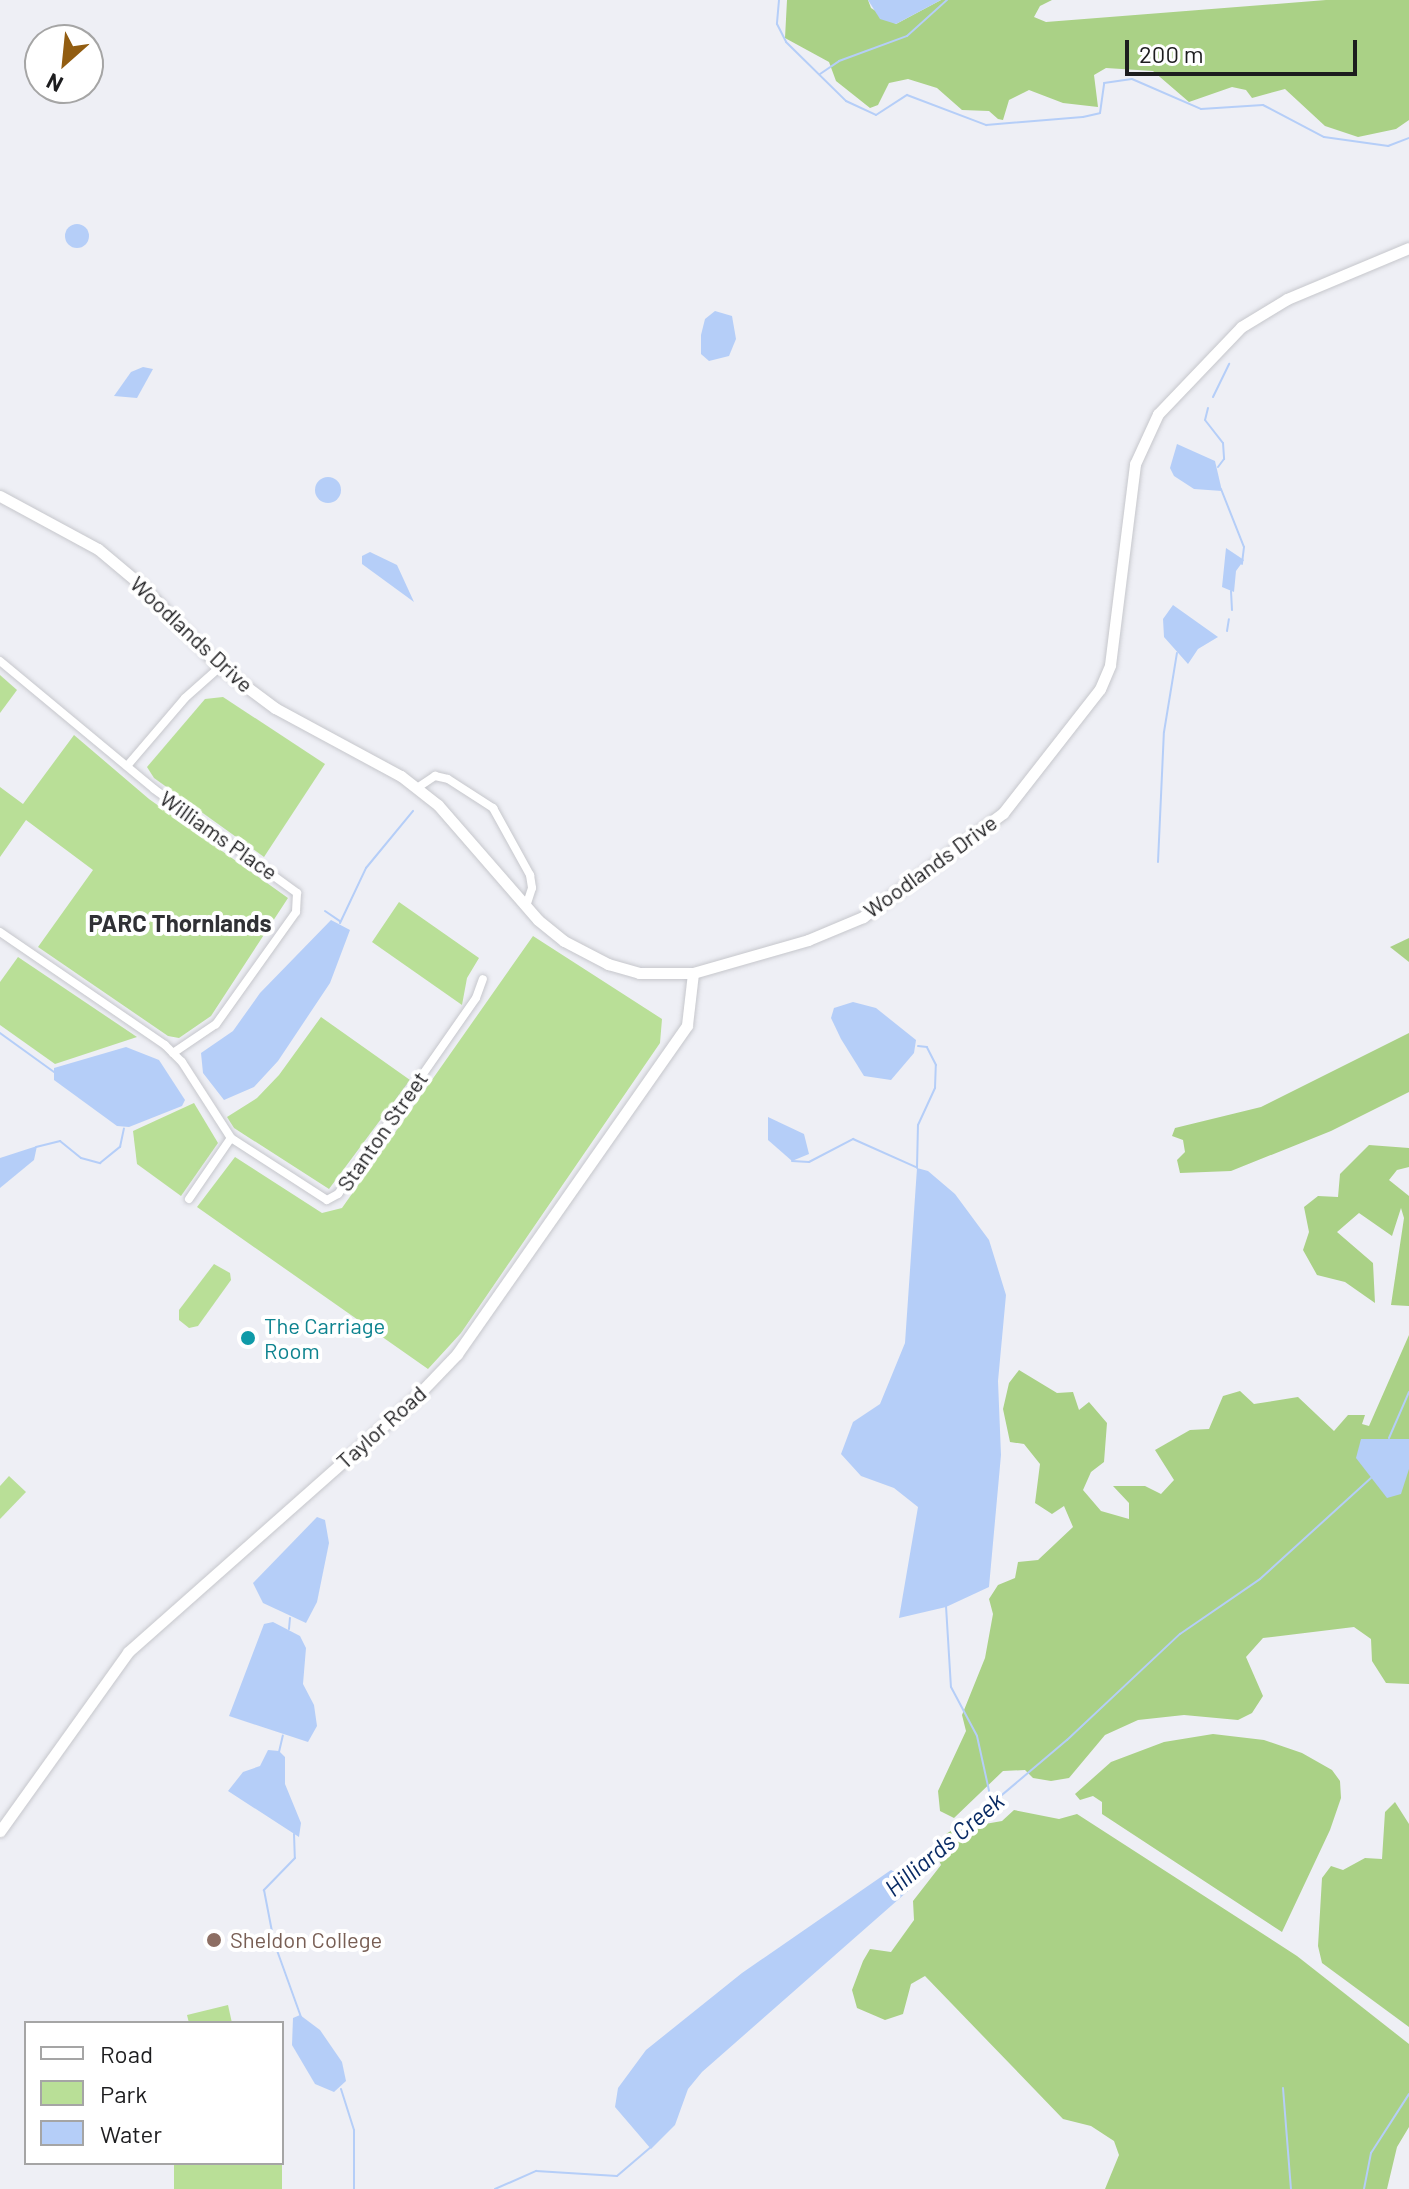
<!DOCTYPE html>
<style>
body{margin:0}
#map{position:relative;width:1409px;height:2189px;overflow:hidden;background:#eeeff5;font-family:Barlow,sans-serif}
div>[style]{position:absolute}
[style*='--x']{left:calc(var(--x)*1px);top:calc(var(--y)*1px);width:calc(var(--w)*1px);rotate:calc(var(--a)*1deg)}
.green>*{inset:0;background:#b9df97;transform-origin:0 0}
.forest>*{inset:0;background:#aad186}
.water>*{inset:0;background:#b5cef8}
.round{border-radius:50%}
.stream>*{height:2px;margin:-1px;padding:0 1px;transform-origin:1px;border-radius:1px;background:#b5cef8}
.roads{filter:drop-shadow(0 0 2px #c6c7cc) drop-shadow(0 0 2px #c6c7cc)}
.street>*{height:8px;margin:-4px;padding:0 4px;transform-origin:4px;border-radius:4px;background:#fff}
.secondary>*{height:11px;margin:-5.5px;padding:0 5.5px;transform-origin:5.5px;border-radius:5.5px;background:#fff}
.dots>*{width:22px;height:22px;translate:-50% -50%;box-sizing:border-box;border:4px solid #fff;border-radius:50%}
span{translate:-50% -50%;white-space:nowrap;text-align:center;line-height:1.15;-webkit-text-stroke:8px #fff;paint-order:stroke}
.street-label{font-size:22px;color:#1d1d1f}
.culture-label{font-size:22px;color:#0d838f}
.left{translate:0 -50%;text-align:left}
.education-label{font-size:22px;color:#785e54}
.neighbourhood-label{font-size:24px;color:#303135;font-weight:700}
.water-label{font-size:24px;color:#082a64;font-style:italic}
.legend{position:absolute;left:24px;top:2021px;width:260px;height:144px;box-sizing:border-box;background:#fff;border:2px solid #a5a5a5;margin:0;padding:10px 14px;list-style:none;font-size:24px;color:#1d1d1f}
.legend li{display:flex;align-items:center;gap:16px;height:40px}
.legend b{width:40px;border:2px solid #a5a5a5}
.north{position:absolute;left:24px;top:24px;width:80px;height:80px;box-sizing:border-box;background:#fff;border:2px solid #a5a5a5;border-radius:50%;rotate:207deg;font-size:22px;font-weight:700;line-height:32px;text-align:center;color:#1d1d1f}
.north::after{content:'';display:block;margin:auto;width:28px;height:36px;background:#925d11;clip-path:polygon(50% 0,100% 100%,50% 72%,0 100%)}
.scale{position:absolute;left:1125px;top:40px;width:232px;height:36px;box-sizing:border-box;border:4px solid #1d1d1f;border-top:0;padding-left:10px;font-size:24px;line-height:28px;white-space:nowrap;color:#1d1d1f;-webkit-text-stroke:6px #fff;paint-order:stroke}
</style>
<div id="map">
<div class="green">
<div style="clip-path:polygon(0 675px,17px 690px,0 713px)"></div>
<div style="clip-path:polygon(223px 697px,325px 764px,264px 857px,154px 778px,147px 767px,205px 699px)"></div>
<div style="clip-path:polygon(74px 735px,149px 799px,288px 898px,211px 1016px,179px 1038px,168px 1036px,38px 947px,93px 870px,26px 820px,0 857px,0 787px,23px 804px)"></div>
<div style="clip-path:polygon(399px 902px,479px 958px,467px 978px,462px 1005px,372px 942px)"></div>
<div style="clip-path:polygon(533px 936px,662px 1019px,660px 1043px,461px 1333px,428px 1369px,197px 1207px,235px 1157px,322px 1213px,342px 1208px)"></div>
<div style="clip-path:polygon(18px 957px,137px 1037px,55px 1064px,0 1025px,0 982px)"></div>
<div style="clip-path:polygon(321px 1017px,410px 1080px,329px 1189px,234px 1128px,227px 1117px,257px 1098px,279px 1075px)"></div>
<div style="clip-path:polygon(194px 1103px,218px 1143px,181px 1196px,137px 1164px,133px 1131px)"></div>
<div style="clip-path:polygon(214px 1264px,230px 1273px,231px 1280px,198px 1326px,189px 1328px,179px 1320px,179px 1310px)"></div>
<div style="clip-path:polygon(9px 1476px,26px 1492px,0 1519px,0 1486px)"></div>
<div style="clip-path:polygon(228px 2005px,232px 2023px,189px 2023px,187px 2015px)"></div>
<div style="left:174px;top:2163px;width:108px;height:26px"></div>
</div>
<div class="forest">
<div style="clip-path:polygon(787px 0,868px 0,871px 8px,896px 24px,941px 0,1052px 0,1040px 6px,1034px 17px,1046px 22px,1326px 0,1409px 0,1409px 120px,1396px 129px,1358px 137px,1325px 126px,1285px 89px,1252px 98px,1246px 90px,1232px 87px,1189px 102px,1153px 71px,1106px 68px,1094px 75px,1098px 107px,1063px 103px,1029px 90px,1009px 100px,1003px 120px,998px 119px,989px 111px,962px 110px,937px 88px,908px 79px,889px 83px,878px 105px,870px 108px,836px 81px,829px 62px,785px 38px)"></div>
<div style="clip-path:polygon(1409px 938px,1409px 962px,1390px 947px)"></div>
<div style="clip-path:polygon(1409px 1033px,1409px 1092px,1331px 1131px,1231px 1171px,1180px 1173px,1177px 1160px,1185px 1152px,1183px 1140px,1172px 1136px,1175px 1128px,1261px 1107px)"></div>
<div style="clip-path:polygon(1369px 1145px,1409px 1148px,1409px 1167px,1397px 1170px,1389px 1180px,1409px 1196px,1409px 1306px,1391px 1305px,1404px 1218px,1401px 1208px,1392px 1236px,1359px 1213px,1337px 1232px,1373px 1263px,1375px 1303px,1345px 1282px,1317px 1275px,1303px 1250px,1309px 1232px,1304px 1207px,1318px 1196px,1338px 1197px,1340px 1174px)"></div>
<div style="clip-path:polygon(1409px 1335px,1409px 1684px,1386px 1683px,1372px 1661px,1371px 1639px,1354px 1627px,1263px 1638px,1246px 1657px,1263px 1696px,1252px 1713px,1238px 1720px,1184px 1715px,1138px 1720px,1105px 1735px,1069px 1778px,1051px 1781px,1033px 1778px,1025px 1770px,1003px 1771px,954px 1818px,940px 1811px,938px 1791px,966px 1731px,962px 1715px,985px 1658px,993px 1614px,989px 1599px,998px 1585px,1015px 1578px,1018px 1562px,1038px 1560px,1073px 1527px,1064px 1506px,1052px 1514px,1035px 1503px,1040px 1464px,1024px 1444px,1010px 1442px,1003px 1409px,1009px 1383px,1019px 1370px,1057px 1393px,1073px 1392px,1079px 1410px,1089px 1402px,1107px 1423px,1104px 1462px,1091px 1472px,1083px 1490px,1101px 1511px,1129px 1519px,1129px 1503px,1113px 1486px,1145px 1486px,1161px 1494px,1174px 1480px,1155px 1450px,1190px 1430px,1209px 1429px,1223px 1396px,1240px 1391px,1254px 1404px,1298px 1397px,1334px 1431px,1348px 1415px,1365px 1415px,1362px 1424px,1369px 1426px)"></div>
<div style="clip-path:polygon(1213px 1734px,1264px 1740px,1302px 1753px,1332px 1770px,1340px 1781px,1341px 1798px,1330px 1830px,1282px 1932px,1102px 1814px,1102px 1802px,1093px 1796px,1080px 1800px,1075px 1794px,1111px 1762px,1164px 1742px)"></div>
<div style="clip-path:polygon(1395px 1802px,1409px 1824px,1409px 2027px,1322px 1963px,1318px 1946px,1322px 1878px,1331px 1866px,1343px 1870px,1365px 1858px,1382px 1859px,1385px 1812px)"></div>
<div style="clip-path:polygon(1014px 1810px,1059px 1819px,1077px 1814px,1297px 1956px,1409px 2044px,1409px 2127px,1397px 2147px,1387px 2189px,1105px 2189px,1119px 2155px,1114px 2141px,1091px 2126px,1063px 2119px,925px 1976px,911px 1984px,903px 2014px,885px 2020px,857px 2008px,852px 1990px,863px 1961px,870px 1949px,891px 1952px,914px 1920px,913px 1901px,941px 1865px,937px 1856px,946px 1834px,974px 1816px,985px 1824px,1002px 1821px)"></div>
</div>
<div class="water">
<div style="clip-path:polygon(868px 0,941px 0,896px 24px,880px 19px)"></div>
<div class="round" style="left:65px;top:224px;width:24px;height:24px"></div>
<div style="clip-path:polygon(715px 311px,732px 316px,736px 339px,729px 356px,709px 361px,701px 354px,701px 335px,705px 319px)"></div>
<div style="clip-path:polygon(143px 367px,153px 369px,137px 398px,114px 396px,131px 372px)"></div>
<div style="clip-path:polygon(1177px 444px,1215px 461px,1222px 491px,1194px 489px,1174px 476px,1170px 468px)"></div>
<div class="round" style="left:315px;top:477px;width:26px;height:26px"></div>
<div style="clip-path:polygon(1226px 548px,1244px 560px,1236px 571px,1234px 592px,1222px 587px)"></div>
<div style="clip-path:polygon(370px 552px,397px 565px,414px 602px,362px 564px,362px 556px)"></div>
<div style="clip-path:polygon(1173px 605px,1218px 637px,1198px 649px,1188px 664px,1164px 637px,1163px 619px)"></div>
<div style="clip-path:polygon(331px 920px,350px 930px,330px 983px,278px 1061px,254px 1087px,224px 1100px,203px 1073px,201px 1053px,233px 1031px,260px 993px)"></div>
<div style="clip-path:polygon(853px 1002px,876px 1008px,916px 1040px,914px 1053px,891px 1080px,864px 1076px,841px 1039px,831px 1018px,834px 1008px)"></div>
<div style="clip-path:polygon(126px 1047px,159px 1060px,185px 1100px,182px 1106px,129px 1127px,117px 1126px,54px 1080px,54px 1068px)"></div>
<div style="clip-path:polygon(768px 1117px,804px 1134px,809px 1154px,792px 1161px,768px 1140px)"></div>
<div style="clip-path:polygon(37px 1146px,34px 1160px,0 1188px,0 1158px)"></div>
<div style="clip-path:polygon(917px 1168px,928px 1171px,955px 1194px,989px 1240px,1006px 1295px,998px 1381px,1001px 1455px,989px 1587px,946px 1607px,899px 1618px,918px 1507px,894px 1488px,861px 1476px,841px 1454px,853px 1422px,880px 1404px,905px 1343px)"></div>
<div style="clip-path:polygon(1361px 1439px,1409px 1439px,1409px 1469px,1401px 1494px,1387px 1498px,1356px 1458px)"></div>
<div style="clip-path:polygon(317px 1517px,325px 1520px,329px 1543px,317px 1602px,306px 1623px,263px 1603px,253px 1583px)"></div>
<div style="clip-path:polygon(273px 1622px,300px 1636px,306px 1648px,303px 1684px,314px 1705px,317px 1726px,308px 1742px,229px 1716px,264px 1624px)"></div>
<div style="clip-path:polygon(268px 1750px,279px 1751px,285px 1757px,285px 1784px,301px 1823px,299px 1837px,228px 1791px,243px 1772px,260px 1766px)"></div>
<div style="clip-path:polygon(891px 1870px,905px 1877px,908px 1891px,702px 2072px,688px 2089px,675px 2125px,651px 2149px,615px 2107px,618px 2088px,646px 2050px,742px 1973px)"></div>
<div style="clip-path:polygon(300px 2015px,320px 2030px,342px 2062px,346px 2081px,334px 2092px,315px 2084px,292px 2045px,293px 2018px)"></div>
</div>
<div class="stream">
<div style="--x:779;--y:0;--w:24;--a:95"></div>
<div style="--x:777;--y:24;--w:20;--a:63"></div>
<div style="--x:786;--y:42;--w:84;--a:44.5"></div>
<div style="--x:846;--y:101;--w:33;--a:25"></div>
<div style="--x:876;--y:115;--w:37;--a:-33"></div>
<div style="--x:907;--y:95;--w:85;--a:20.8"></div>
<div style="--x:986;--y:125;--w:97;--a:-4.7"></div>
<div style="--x:1083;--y:117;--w:17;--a:-13"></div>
<div style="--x:1100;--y:113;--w:30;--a:-82"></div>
<div style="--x:1104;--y:83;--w:28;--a:-8"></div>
<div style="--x:1132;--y:79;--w:75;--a:23.5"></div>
<div style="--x:1201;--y:109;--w:62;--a:-3.7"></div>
<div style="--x:1263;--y:105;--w:69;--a:27.7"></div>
<div style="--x:1324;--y:137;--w:65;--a:8"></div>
<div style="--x:1388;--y:146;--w:22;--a:-21"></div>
<div style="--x:820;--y:74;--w:23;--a:-34"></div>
<div style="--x:839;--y:61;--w:72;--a:-20.2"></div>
<div style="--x:907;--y:36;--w:54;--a:-42"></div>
<div style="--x:1213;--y:397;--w:37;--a:-64"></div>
<div style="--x:1208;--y:408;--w:12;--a:104"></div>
<div style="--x:1205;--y:420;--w:29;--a:52"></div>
<div style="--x:1223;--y:443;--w:16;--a:86"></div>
<div style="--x:1224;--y:459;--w:10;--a:127"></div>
<div style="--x:1221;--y:489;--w:62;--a:68.4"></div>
<div style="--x:1244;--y:547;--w:17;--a:97"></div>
<div style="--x:1231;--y:591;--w:19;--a:87"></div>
<div style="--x:1227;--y:631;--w:12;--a:-81"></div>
<div style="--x:1158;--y:862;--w:130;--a:-87.4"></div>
<div style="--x:1164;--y:732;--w:80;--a:-80.7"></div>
<div style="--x:325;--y:911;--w:18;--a:34"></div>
<div style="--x:340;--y:923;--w:61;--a:-64.7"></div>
<div style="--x:366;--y:868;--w:74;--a:-50.5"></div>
<div style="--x:0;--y:1033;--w:67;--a:35.8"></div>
<div style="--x:36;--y:1147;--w:25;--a:-14"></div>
<div style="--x:60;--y:1141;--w:27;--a:39"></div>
<div style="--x:81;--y:1158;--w:20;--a:15"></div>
<div style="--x:100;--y:1163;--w:26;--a:-39"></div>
<div style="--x:120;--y:1147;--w:19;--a:-78"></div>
<div style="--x:792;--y:1161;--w:17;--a:3"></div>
<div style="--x:809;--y:1162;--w:50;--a:-27.6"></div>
<div style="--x:853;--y:1139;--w:69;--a:24"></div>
<div style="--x:917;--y:1168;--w:43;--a:-88.7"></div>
<div style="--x:918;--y:1125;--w:41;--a:-65.3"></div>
<div style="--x:935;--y:1088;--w:23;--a:-88"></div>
<div style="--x:936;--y:1065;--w:20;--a:-117"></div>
<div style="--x:927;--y:1047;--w:9;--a:-174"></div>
<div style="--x:1389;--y:1438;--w:50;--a:-66.5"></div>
<div style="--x:946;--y:1606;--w:81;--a:86.5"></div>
<div style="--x:951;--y:1687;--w:55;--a:62"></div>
<div style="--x:977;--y:1736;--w:70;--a:77.6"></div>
<div style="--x:289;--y:1629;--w:11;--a:-85"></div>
<div style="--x:279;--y:1752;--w:17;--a:-77"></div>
<div style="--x:294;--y:1834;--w:24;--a:88"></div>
<div style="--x:295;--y:1858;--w:45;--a:134.1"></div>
<div style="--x:264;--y:1890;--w:53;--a:79.1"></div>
<div style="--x:274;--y:1942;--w:80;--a:70.2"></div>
<div style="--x:906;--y:1876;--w:211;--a:-40.2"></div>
<div style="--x:1067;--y:1740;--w:155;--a:-43.2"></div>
<div style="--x:1180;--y:1634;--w:97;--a:-34.5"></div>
<div style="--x:1260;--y:1579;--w:150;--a:-42.3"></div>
<div style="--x:1283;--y:2088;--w:101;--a:85.5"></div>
<div style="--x:341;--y:2089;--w:43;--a:72.4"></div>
<div style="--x:354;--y:2130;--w:59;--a:90"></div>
<div style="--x:495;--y:2189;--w:45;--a:-23.7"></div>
<div style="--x:536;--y:2171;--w:81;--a:3.5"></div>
<div style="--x:617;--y:2176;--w:45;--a:-40.5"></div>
<div style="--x:1364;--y:2189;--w:37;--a:-79"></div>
<div style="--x:1371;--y:2153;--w:70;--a:-57.2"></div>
</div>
<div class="roads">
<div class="street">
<div style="--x:0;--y:661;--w:200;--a:39.7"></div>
<div style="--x:154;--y:789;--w:177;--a:36"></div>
<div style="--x:297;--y:893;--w:19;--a:93"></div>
<div style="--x:296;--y:912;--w:138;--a:125.5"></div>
<div style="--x:216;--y:1024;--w:52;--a:146"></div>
<div style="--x:127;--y:766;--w:89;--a:-49.5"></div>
<div style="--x:185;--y:698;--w:47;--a:-41.5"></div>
<div style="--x:417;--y:788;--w:22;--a:-34"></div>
<div style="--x:435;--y:776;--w:13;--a:13"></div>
<div style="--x:448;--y:779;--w:54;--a:32.8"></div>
<div style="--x:493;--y:808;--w:77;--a:61.1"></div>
<div style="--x:530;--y:875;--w:13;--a:81"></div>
<div style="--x:532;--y:888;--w:19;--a:108"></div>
<div style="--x:0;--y:932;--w:200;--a:34.4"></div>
<div style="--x:165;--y:1045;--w:24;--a:45"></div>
<div style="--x:182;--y:1062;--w:90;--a:57.2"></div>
<div style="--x:231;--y:1138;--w:114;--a:32.9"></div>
<div style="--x:327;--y:1200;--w:13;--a:-29"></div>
<div style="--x:338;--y:1194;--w:82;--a:-54.4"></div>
<div style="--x:386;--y:1127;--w:157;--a:-55.1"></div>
<div style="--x:476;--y:998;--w:20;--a:-70"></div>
<div style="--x:189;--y:1199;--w:74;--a:-55.5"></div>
</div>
<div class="secondary">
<div style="--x:0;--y:496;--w:111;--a:28.4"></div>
<div style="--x:98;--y:549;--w:56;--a:39.9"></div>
<div style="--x:141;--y:585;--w:114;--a:46.1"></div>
<div style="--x:220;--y:667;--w:69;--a:36.7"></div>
<div style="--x:275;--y:708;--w:143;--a:28.4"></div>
<div style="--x:401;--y:776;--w:47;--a:38.1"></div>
<div style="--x:438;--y:805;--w:152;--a:49"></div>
<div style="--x:538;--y:920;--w:33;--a:39"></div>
<div style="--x:564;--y:941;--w:50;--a:27.6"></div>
<div style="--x:608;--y:964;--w:32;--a:16"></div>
<div style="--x:639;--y:973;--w:54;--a:0"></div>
<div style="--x:693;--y:973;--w:120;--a:-16"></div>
<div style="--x:808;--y:940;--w:60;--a:-22.7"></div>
<div style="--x:863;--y:917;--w:174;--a:-36.6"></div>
<div style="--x:1003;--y:813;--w:157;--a:-52"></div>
<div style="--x:1100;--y:689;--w:26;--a:-67"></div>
<div style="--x:1110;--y:665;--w:203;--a:-82.9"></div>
<div style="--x:1135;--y:464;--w:55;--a:-65.3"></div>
<div style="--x:1158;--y:414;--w:120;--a:-46.3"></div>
<div style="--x:1241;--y:327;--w:54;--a:-31.3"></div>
<div style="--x:1287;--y:299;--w:132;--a:-22.7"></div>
<div style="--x:0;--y:1831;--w:220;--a:-54.4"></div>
<div style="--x:128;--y:1652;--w:379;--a:-41.5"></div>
<div style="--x:412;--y:1401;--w:65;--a:-46.2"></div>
<div style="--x:457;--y:1354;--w:401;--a:-55"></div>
<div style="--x:687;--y:1025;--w:52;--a:-83.4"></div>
</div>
</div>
<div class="dots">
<div style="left:248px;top:1338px;background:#0f9aa8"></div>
<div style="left:214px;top:1940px;background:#8d6e63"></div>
</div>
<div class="street-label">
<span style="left:192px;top:634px;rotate:43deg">Woodlands Drive</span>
<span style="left:219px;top:835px;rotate:35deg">Williams Place</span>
<span style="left:930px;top:866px;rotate:-36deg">Woodlands Drive</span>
<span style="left:382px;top:1131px;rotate:-55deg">Stanton Street</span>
<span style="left:381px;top:1427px;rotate:-42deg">Taylor Road</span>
</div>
<div class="culture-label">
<span class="left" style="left:264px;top:1338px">The Carriage<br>Room</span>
</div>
<div class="education-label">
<span class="left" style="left:230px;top:1940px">Sheldon College</span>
</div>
<div class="neighbourhood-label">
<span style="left:180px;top:923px">PARC Thornlands</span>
</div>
<div class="water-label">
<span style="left:944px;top:1844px;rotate:-40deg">Hilliards Creek</span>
</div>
<ul class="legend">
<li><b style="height:10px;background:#fff"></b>Road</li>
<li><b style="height:22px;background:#b9df97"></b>Park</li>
<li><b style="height:22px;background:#b5cef8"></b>Water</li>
</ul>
<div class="north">N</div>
<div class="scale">200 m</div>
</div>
